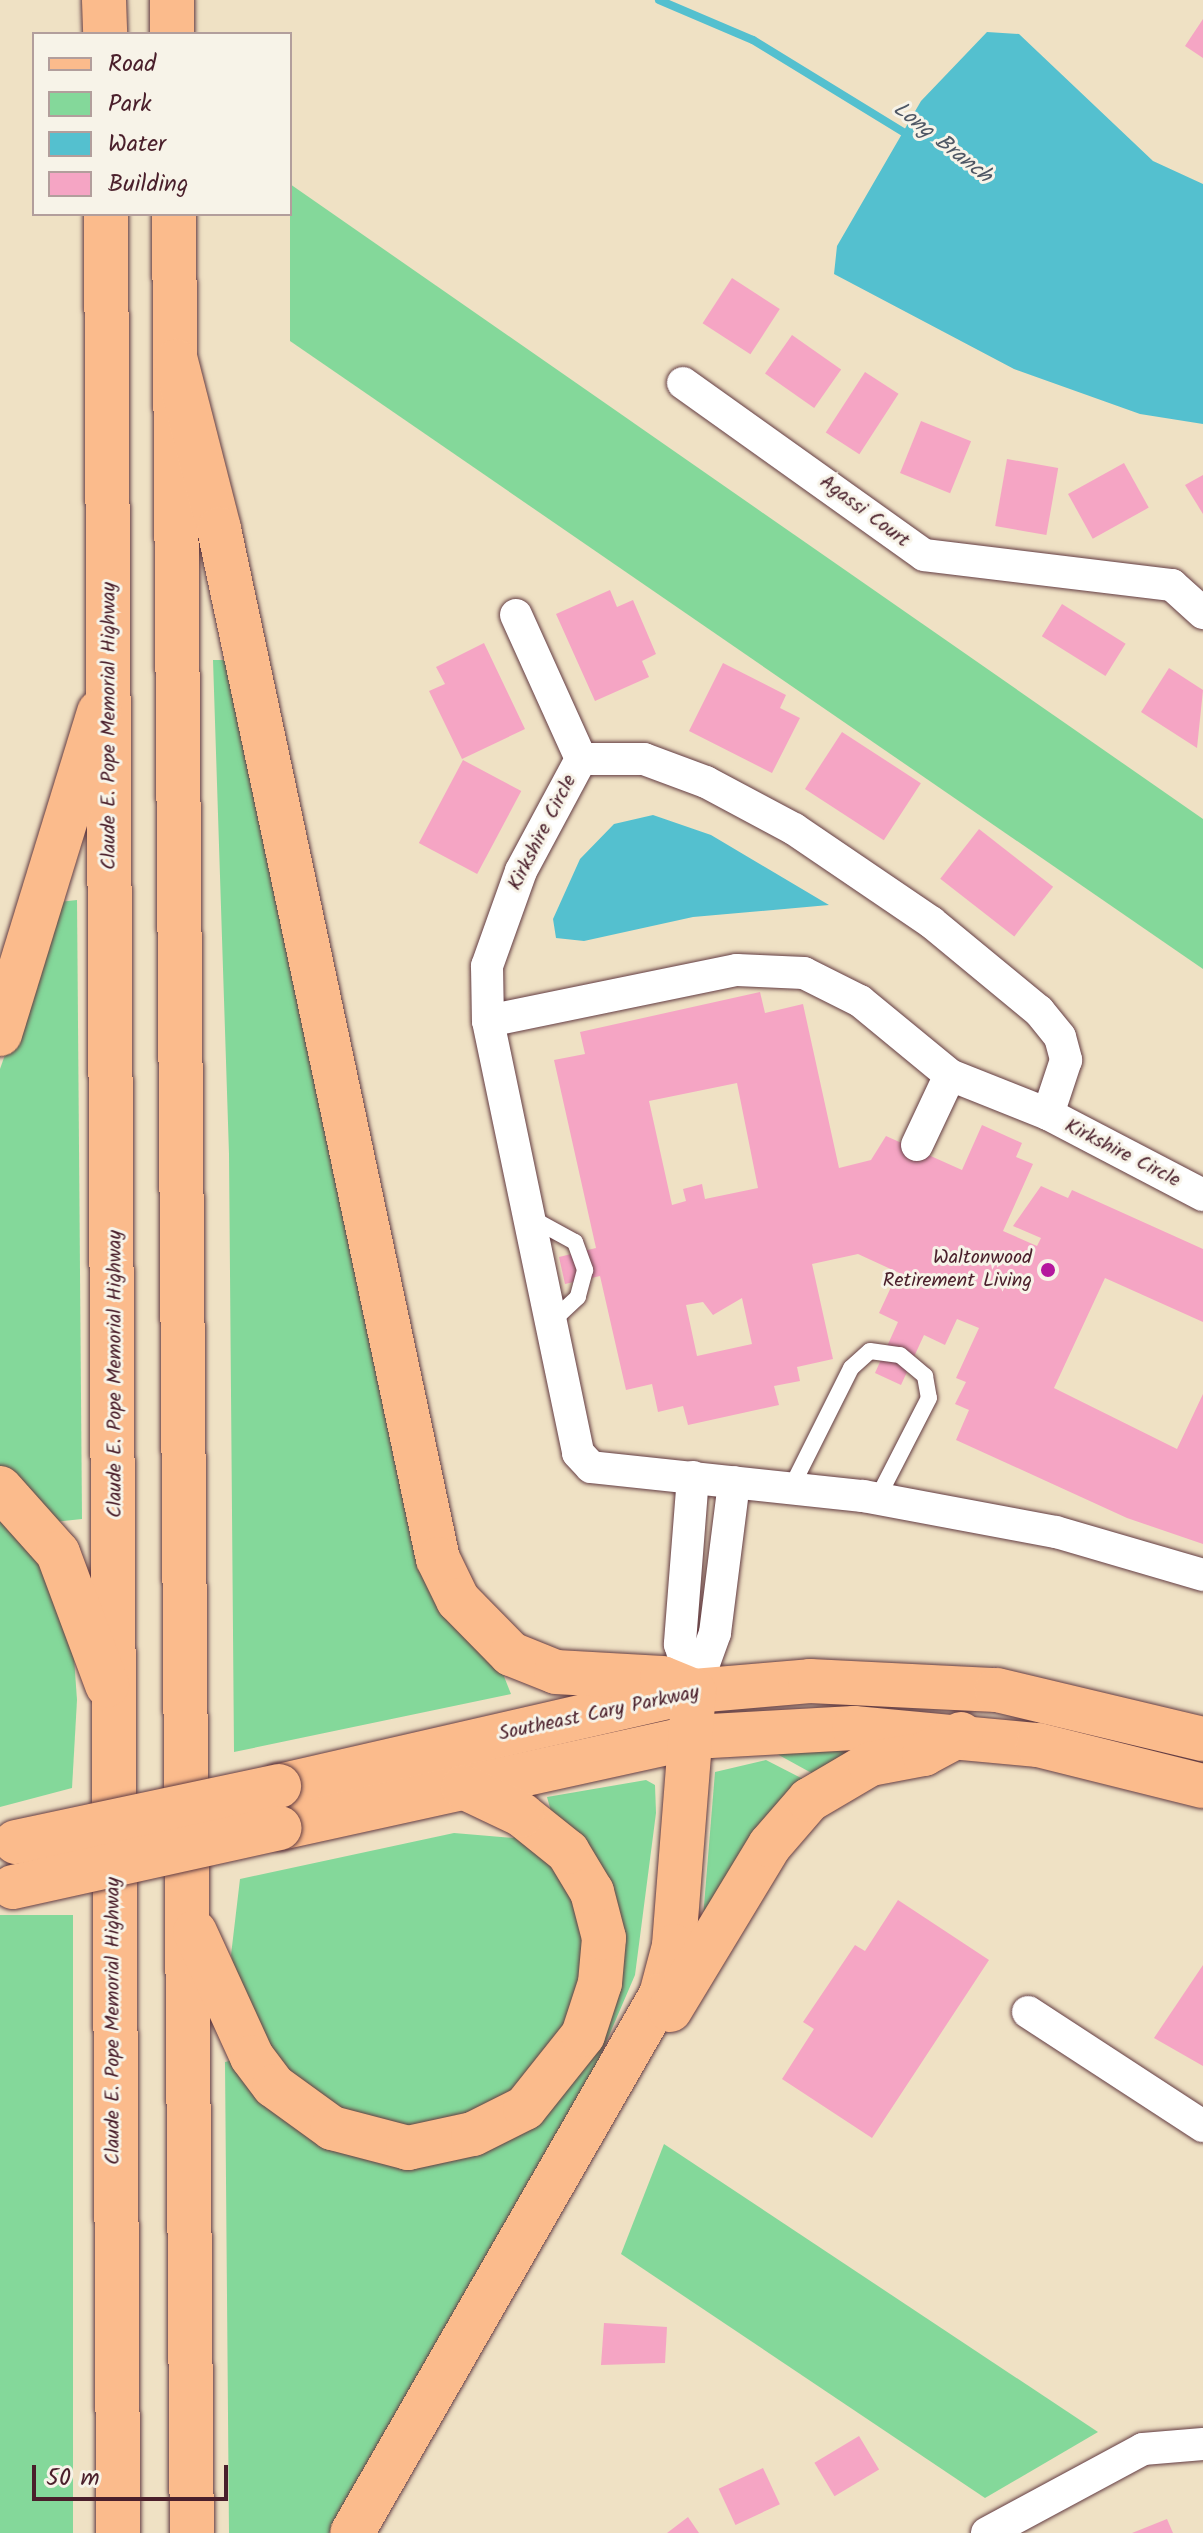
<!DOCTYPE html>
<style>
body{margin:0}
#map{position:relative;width:1203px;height:2533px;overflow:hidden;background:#efe1c4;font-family:Kalam,sans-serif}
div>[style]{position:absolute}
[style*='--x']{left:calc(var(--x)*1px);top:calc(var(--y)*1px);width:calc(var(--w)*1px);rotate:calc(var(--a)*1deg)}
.green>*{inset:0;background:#84d89a;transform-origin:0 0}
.water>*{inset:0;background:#54c0cf}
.stream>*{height:8px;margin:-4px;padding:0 4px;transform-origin:4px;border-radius:4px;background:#54c0cf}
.building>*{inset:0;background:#f5a5c4;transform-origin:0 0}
.roads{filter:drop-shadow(0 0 2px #633c42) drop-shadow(0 0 2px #633c42)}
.lane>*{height:16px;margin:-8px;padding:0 8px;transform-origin:8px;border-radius:8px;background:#fff}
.street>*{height:32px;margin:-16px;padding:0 16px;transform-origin:16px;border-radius:16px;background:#fff}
.primary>*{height:44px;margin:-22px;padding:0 22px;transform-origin:22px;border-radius:22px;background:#fbbb8c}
.highway>*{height:44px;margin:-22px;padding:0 22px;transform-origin:22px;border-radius:22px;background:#fbbb8c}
.bridges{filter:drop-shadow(0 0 2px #633c42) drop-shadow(0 0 2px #633c42)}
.primary-bridge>*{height:44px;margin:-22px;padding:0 22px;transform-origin:22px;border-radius:22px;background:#fbbb8c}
.dots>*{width:22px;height:22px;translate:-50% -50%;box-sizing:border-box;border:4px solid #f7f3e8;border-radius:50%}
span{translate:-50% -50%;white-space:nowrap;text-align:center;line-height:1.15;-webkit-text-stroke:6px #f7f3e8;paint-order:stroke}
.street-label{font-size:20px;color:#4a1f2b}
.poi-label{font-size:20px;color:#4a1f2b}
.right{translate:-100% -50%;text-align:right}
.water-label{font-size:22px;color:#4e5764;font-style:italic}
.legend{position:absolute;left:32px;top:32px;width:260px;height:184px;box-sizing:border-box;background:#f7f3e8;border:2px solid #b29e9c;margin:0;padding:10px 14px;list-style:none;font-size:24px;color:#4a1f2b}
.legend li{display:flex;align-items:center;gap:16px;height:40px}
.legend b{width:40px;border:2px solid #b29e9c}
.scale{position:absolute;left:32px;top:2465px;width:196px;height:36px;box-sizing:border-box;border:4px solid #4a1f2b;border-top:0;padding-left:10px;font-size:24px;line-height:28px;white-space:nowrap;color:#4a1f2b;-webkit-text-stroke:6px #f7f3e8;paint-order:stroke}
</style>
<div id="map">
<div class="green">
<div style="clip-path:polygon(290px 184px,1203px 819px,1203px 969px,290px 341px)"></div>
<div style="clip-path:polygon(213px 660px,228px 660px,374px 1349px,511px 1694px,234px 1752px,229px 1154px)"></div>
<div style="clip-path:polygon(77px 900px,82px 1519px,54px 1522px,0 1468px,0 1069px,59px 902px)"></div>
<div style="clip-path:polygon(0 1506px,36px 1542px,72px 1629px,77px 1700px,72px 1788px,0 1807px)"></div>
<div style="clip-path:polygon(864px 1746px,817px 1776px,777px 1754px)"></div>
<div style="clip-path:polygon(766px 1760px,803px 1779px,703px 1918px,715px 1772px)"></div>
<div style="clip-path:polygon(646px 1780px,655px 1785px,656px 1813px,635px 1975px,589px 2082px,329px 2533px,229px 2533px,225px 2062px,238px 2059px,440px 2157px,609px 2019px,547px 1797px)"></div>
<div style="clip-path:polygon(519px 1830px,545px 1849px,576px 1899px,589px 1966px,543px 2072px,469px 2121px,391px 2131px,309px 2099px,248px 2020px,231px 1955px,240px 1879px,454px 1833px,513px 1838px)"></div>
<div style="left:73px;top:1915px;width:618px;height:74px;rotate:90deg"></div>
<div style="clip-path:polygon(664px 2144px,1098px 2432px,985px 2498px,621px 2254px)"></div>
</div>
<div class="water">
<div style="clip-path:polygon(987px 32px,1019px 34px,1153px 161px,1203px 184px,1203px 424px,1140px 414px,1014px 369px,834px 274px,837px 246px,921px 101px)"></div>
<div style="clip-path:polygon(653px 815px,711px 835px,829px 905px,693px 917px,584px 941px,556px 938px,553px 919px,580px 859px,614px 824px)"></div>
</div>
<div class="stream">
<div style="--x:659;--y:0;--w:102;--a:23.1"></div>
<div style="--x:753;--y:40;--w:185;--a:31.5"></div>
</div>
<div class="building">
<div style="clip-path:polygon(1203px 19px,1203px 58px,1185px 46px)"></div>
<div style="left:732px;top:278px;width:57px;height:54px;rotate:33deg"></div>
<div style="left:792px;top:335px;width:60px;height:47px;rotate:35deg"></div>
<div style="left:865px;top:372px;width:40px;height:72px;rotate:33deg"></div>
<div style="left:921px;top:421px;width:54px;height:56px;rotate:22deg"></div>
<div style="left:1007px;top:459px;width:52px;height:68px;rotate:10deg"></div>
<div style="left:1124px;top:463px;width:51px;height:64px;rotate:61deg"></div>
<div style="clip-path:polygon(1203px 475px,1203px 514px,1185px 485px)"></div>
<div style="clip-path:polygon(610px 590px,617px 607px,633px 600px,656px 654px,642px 661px,649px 677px,595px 701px,556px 614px)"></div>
<div style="left:1062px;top:604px;width:75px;height:38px;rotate:32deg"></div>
<div style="clip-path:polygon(484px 643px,525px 729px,462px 759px,429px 691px,445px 684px,436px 667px)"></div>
<div style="clip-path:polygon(723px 663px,786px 695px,780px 708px,800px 718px,772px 773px,689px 731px)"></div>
<div style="clip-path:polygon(1169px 668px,1203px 690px,1197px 748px,1141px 712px)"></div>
<div style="left:842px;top:732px;width:94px;height:68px;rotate:33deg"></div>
<div style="left:463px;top:760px;width:66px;height:94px;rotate:28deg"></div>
<div style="left:979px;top:829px;width:94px;height:63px;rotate:38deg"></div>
<div style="clip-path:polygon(evenodd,760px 992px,765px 1013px,803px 1004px,839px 1168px,871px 1160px,886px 1136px,962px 1170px,982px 1125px,1022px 1143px,1016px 1157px,1033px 1164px,1003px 1231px,1037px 1246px,1041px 1238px,1013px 1226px,1041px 1186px,1068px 1198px,1072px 1190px,1203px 1249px,1203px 1322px,1105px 1278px,1054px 1388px,1177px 1449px,1203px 1394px,1203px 1544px,1127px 1518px,956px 1440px,969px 1410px,955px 1404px,966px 1382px,956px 1378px,979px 1328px,957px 1319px,945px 1345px,924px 1335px,901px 1385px,875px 1373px,898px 1322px,879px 1313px,892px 1285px,902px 1289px,908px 1277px,858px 1254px,812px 1264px,833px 1359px,797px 1367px,800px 1381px,774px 1386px,779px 1405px,688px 1425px,683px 1406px,658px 1412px,652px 1384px,626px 1390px,600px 1276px,565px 1284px,559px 1257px,596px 1248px,554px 1060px,585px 1054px,580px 1032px,760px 992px,737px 1083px,758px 1188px,705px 1199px,702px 1184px,683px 1189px,686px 1201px,672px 1205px,649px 1101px,737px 1083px,760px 992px,742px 1298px,752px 1344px,697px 1356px,686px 1305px,703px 1302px,713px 1315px,742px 1298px)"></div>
<div style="clip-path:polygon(898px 1900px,989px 1960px,872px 2138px,782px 2079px,814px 2029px,803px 2022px,855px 1945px,865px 1951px)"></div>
<div style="clip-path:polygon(1203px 1965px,1203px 2066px,1154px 2038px)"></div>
<div style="clip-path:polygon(604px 2323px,667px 2327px,665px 2363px,601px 2365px)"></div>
<div style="left:859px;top:2436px;width:39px;height:52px;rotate:59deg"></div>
<div style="left:763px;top:2468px;width:40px;height:49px;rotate:65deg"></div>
<div style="clip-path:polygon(688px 2517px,699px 2533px,667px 2533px)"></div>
<div style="clip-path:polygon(1167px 2519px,1173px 2533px,1132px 2533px)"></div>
</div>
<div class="roads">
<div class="lane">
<div style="--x:531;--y:1218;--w:50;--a:28.6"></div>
<div style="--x:575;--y:1242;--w:30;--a:70"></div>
<div style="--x:585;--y:1270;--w:28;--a:105"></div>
<div style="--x:578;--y:1297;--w:34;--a:137"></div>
<div style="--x:791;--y:1488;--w:134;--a:-63.4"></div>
<div style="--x:851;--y:1368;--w:25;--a:-42"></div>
<div style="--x:870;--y:1351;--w:30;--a:8"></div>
<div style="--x:900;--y:1355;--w:33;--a:40"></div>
<div style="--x:925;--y:1376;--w:22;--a:80"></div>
<div style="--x:929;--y:1398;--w:114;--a:117.2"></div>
</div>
<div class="street">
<div style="--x:683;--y:383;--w:296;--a:35.5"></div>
<div style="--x:924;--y:555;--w:250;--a:6.9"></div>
<div style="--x:1172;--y:585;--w:42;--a:42.1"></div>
<div style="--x:516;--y:615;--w:158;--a:65.7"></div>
<div style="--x:581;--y:759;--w:127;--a:118.2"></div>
<div style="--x:521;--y:871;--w:101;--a:109.7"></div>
<div style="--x:487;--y:966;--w:55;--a:89"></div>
<div style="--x:488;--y:1021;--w:441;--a:78.2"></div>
<div style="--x:578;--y:1453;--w:19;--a:47"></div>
<div style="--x:591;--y:1467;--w:274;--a:6.1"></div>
<div style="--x:863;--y:1496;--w:196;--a:10.6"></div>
<div style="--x:1056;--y:1532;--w:153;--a:16.3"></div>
<div style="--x:581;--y:759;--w:63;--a:0"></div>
<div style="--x:644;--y:759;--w:66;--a:20.4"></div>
<div style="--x:706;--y:782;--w:100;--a:28.1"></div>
<div style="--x:794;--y:829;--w:166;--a:34.2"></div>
<div style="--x:931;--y:922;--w:140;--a:39.5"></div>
<div style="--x:1039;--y:1011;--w:33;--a:51"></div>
<div style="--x:1060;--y:1037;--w:24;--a:75"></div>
<div style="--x:1066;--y:1060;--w:57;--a:108.4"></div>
<div style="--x:1048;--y:1114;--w:175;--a:27.6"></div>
<div style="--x:488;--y:1021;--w:254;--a:-11.6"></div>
<div style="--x:737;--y:970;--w:67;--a:2.6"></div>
<div style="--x:804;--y:973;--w:63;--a:26.6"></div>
<div style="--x:860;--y:1001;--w:117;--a:39.4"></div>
<div style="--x:950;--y:1075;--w:105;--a:21.7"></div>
<div style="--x:917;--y:1145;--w:77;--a:-64.8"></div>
<div style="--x:693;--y:1477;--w:168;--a:94.5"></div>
<div style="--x:680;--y:1644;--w:49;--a:73.4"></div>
<div style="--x:694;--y:1691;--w:62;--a:-70.1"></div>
<div style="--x:715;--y:1633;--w:152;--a:-82.8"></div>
<div style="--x:1028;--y:2012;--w:209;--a:33.1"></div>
<div style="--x:987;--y:2533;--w:177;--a:-28.3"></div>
<div style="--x:1143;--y:2449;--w:60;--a:-4.8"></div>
</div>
<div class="primary">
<div style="--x:279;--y:1786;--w:426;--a:-12.9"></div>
<div style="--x:694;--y:1691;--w:116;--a:-4.9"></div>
<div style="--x:810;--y:1681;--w:187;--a:2.8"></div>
<div style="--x:997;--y:1690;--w:212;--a:13.4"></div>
<div style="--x:280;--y:1828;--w:423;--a:-12.4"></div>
<div style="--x:693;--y:1737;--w:161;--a:-3.2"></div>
<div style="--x:854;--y:1728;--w:185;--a:5.3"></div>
<div style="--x:1038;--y:1745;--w:170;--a:14"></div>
</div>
<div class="highway">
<div style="--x:104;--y:0;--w:34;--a:88"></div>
<div style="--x:172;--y:0;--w:34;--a:90"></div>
<div style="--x:106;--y:214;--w:2319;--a:89.7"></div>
<div style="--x:174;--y:214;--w:2319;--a:89.56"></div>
<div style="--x:176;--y:361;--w:173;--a:75.6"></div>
<div style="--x:219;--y:529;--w:1053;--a:78"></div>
<div style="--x:438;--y:1559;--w:46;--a:64"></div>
<div style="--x:458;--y:1600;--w:76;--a:45.5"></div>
<div style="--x:511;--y:1654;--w:48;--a:21.8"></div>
<div style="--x:556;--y:1672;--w:106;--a:3.2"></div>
<div style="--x:662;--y:1678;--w:35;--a:22"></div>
<div style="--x:694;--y:1691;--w:256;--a:94.5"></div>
<div style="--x:674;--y:1946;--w:51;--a:104.9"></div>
<div style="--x:661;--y:1995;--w:620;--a:119.87"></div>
<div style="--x:0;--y:1034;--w:337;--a:-72.9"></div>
<div style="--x:0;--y:1488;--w:87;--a:48.3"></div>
<div style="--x:58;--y:1553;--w:141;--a:69.6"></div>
<div style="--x:195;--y:1932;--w:137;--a:65.5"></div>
<div style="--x:252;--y:2057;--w:36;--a:53"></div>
<div style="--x:274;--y:2086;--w:72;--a:35.9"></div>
<div style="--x:332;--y:2128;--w:79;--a:14.7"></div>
<div style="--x:408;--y:2148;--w:66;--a:-12.2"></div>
<div style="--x:473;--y:2134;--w:58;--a:-26.6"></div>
<div style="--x:525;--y:2108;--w:93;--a:-51.5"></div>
<div style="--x:583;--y:2035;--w:55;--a:-71.9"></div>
<div style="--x:600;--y:1983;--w:45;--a:-84.9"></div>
<div style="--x:604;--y:1938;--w:48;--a:-104.6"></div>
<div style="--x:592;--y:1892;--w:47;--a:-121"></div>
<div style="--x:568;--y:1852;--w:59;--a:-141.2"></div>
<div style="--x:522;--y:1815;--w:65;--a:-154.6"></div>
<div style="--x:670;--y:2010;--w:193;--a:-58.8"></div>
<div style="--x:770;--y:1845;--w:60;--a:-49.1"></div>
<div style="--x:809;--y:1800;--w:71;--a:-30.5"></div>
<div style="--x:870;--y:1764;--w:55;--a:-10.5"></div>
<div style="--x:924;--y:1754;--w:42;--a:-28.4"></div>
</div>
</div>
<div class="bridges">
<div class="primary-bridge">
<div style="--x:16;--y:1842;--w:269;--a:-12"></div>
<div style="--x:13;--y:1887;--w:273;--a:-12.5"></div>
</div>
</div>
<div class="dots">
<div style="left:1048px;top:1270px;background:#b5179e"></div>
</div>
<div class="street-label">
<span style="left:864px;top:512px;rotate:37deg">Agassi Court</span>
<span style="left:110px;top:726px;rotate:-90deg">Claude E. Pope Memorial Highway</span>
<span style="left:543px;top:833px;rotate:-63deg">Kirkshire Circle</span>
<span style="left:1122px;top:1154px;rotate:27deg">Kirkshire Circle</span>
<span style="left:116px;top:1374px;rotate:-90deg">Claude E. Pope Memorial Highway</span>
<span style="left:599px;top:1714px;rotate:-12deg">Southeast Cary Parkway</span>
<span style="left:114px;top:2021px;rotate:-90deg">Claude E. Pope Memorial Highway</span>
</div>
<div class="poi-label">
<span class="right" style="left:1032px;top:1270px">Waltonwood<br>Retirement Living</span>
</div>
<div class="water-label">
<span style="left:942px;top:143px;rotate:38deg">Long Branch</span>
</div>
<ul class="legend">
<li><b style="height:10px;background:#fbbb8c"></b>Road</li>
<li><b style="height:22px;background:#84d89a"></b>Park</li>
<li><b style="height:22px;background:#54c0cf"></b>Water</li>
<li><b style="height:22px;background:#f5a5c4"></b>Building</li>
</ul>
<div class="scale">50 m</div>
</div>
